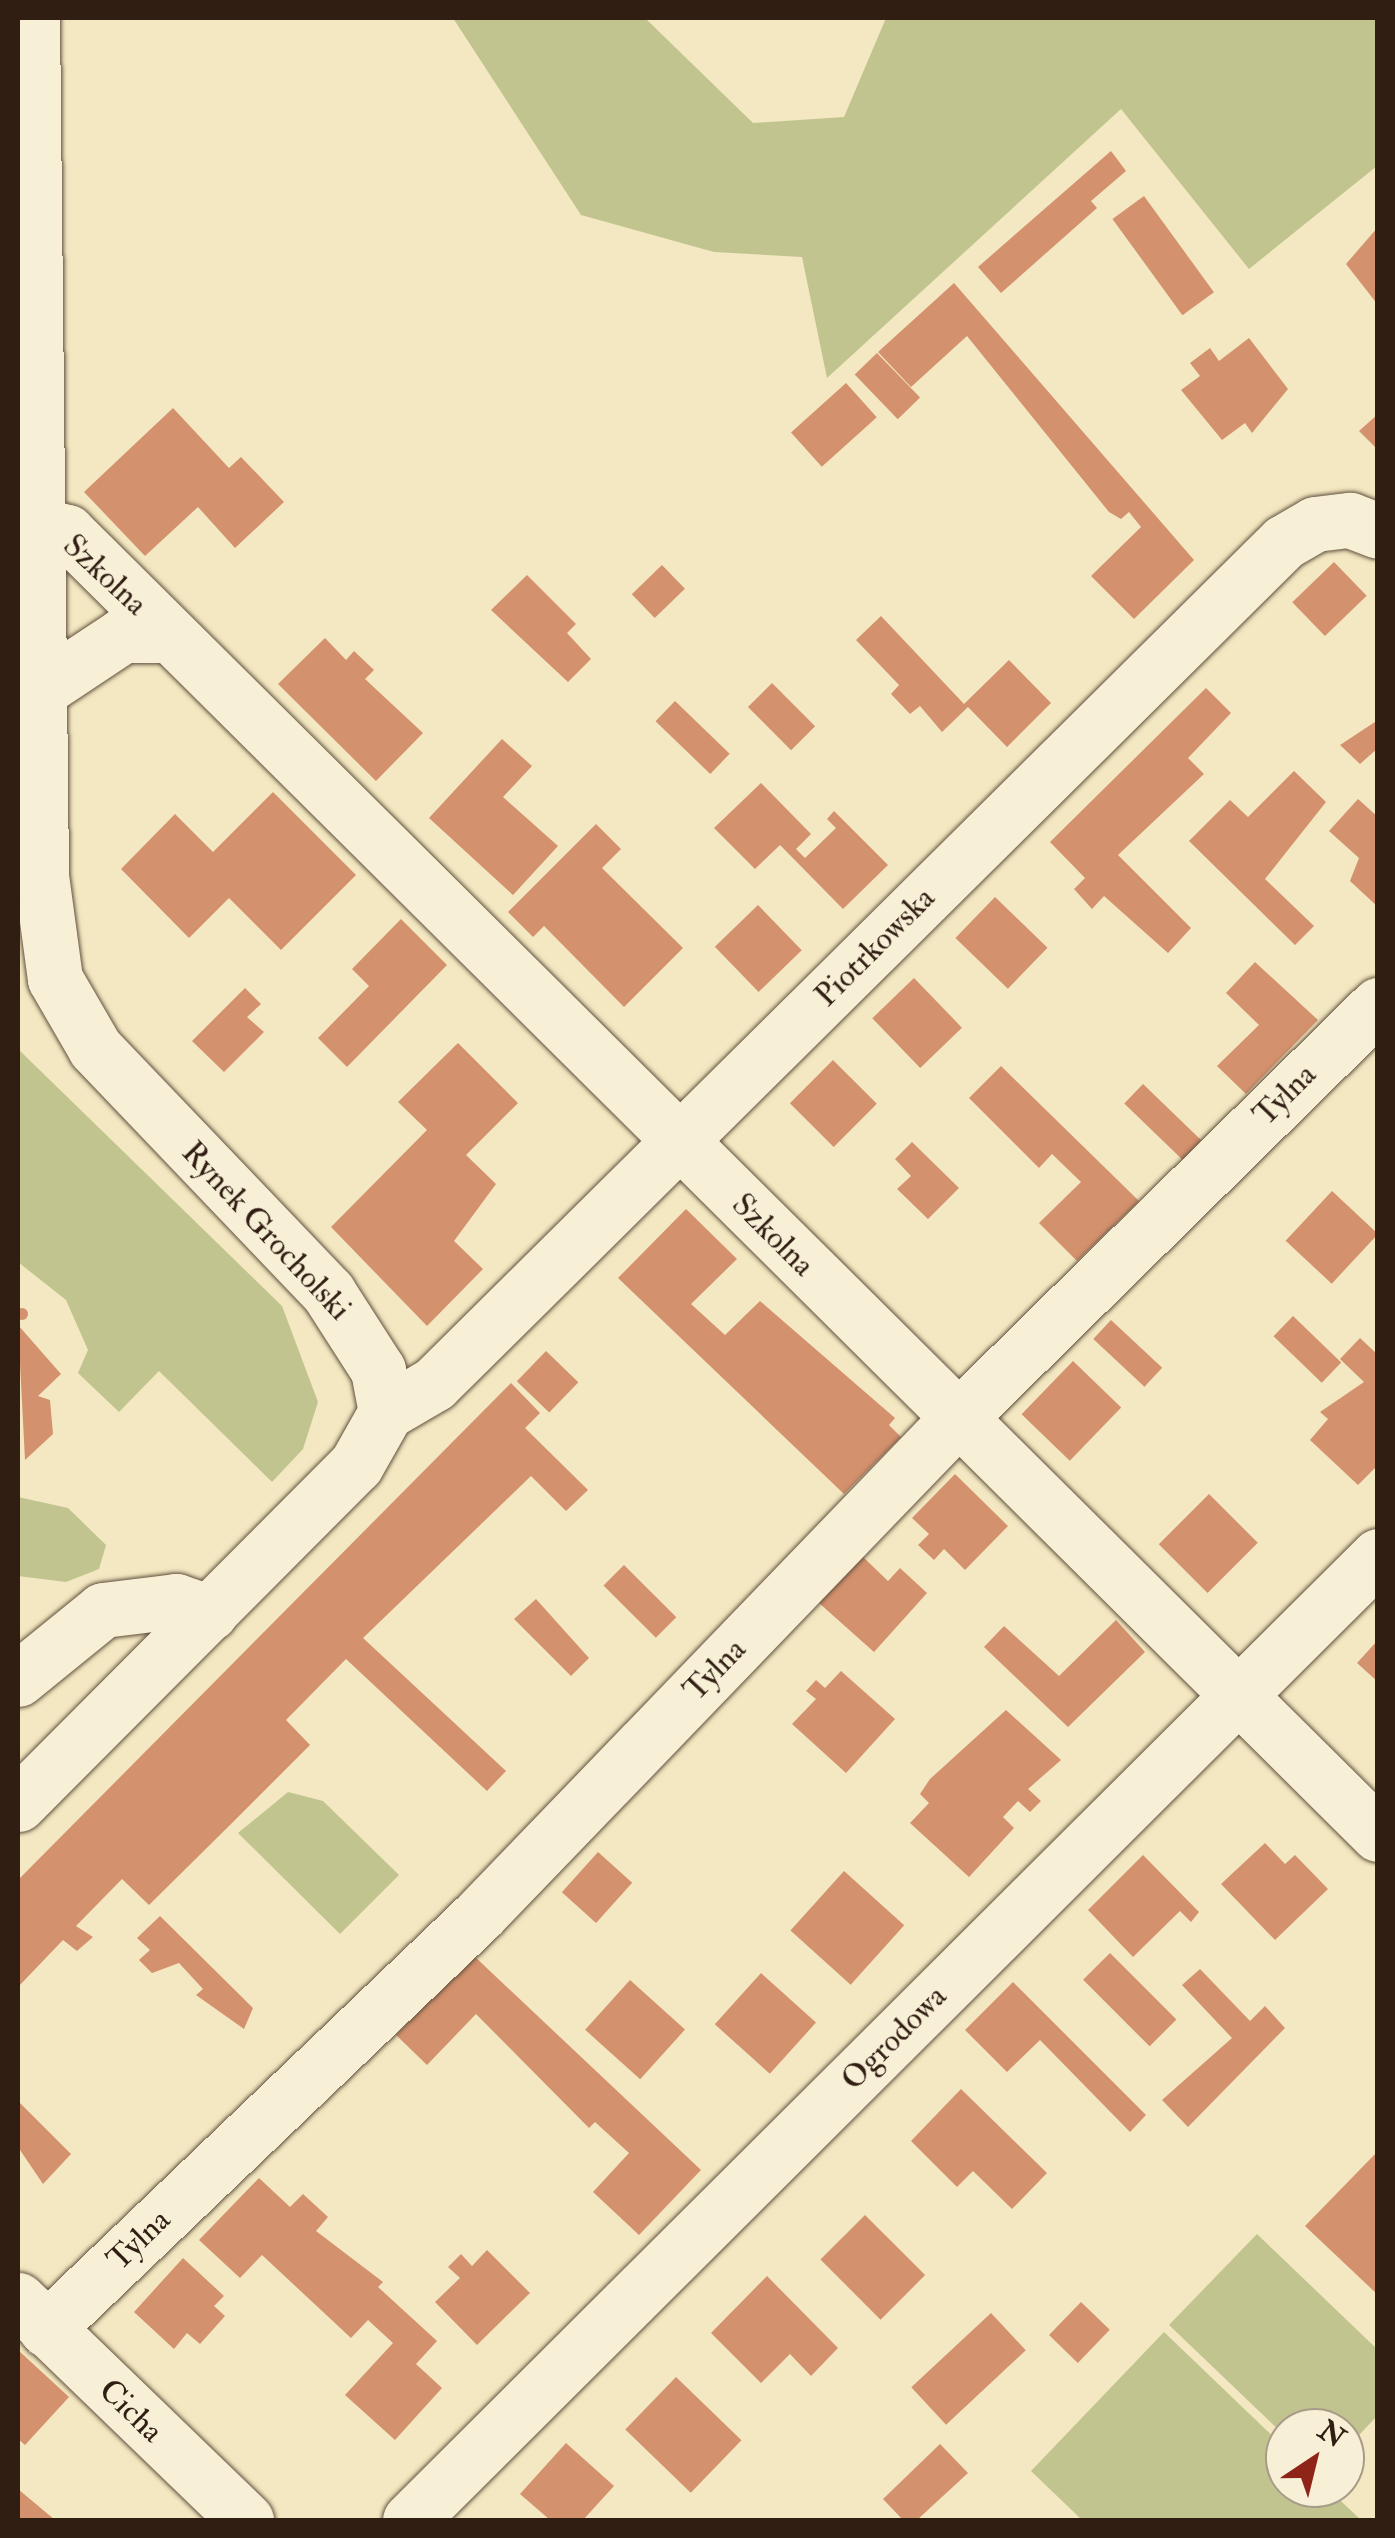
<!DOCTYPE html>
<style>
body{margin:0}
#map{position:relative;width:1395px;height:2538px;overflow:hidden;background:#f3e8c1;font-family:"IM FELL Double Pica",serif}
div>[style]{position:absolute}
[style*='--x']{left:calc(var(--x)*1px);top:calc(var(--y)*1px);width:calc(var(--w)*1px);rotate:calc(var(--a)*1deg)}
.green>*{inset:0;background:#c1c48e}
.building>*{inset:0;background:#d4916e;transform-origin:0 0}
.round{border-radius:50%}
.roads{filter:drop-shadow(0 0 2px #62503e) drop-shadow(0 0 2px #62503e)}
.minor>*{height:55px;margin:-27.5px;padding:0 27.5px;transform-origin:27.5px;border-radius:27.5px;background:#f7f0d7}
span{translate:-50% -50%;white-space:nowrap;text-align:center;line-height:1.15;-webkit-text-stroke:9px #f7f0d7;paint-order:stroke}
.street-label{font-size:32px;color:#311e13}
.frame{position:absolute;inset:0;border:20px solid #311e13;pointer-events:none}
.north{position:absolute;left:1265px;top:2408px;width:100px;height:100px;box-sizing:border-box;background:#f7f0d7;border:2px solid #a89c89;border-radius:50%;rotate:35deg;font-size:28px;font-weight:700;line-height:40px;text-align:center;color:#311e13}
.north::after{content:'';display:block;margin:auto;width:35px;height:45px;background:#8f2418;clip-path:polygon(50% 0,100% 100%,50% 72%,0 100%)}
</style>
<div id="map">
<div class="green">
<div style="clip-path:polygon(453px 18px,645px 18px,753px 123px,844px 117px,886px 18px,1377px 18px,1377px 166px,1249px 269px,1121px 109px,827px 378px,802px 257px,714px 252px,581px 215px)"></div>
<div style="clip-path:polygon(18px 1049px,282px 1306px,318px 1402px,303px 1449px,272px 1482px,159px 1371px,119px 1412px,78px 1373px,88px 1350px,66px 1300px,18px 1262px)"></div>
<div style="clip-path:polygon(18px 1497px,68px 1508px,106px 1545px,99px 1569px,66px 1582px,18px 1576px)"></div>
<div style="clip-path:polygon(288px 1792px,323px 1801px,399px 1875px,340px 1934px,238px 1833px)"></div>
<div style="clip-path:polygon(1257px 2234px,1377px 2349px,1377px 2416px,1345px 2450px,1345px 2428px,1285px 2428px,1285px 2436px,1169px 2325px)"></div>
<div style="clip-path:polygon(1164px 2332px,1285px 2448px,1285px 2488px,1327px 2488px,1361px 2520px,1082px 2520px,1031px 2471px)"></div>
</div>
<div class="building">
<div style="clip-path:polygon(1111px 151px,1126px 171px,1091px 201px,1097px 208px,1001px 293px,978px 267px)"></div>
<div style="left:1144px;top:196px;width:119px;height:39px;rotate:54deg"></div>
<div style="clip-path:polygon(1378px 227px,1378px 305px,1346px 264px)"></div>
<div style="clip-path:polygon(954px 283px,1194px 560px,1134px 619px,1091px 576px,1141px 527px,1129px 512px,1121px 519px,1109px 512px,967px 336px,911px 387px,878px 352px)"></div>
<div style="clip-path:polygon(1249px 338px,1288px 389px,1252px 433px,1245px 423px,1222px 440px,1181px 390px,1200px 376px,1190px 363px,1210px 348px,1219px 361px)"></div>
<div style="left:877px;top:353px;width:62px;height:31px;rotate:46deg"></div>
<div style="left:846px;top:383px;width:46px;height:74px;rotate:48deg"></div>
<div style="clip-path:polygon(173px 408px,229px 468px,241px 457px,284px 502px,235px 548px,198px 507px,145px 556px,84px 492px)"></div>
<div style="clip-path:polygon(1378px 414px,1378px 450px,1359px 431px)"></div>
<div style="left:1334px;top:562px;width:47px;height:58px;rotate:46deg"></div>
<div style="left:662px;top:565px;width:33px;height:42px;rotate:46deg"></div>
<div style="clip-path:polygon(527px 575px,576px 624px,567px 633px,591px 659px,568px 682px,491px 610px)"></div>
<div style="clip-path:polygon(881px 616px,964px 704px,1009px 660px,1051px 703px,1007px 747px,968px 707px,942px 732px,920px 706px,910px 714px,891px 694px,899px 685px,856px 640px)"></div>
<div style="clip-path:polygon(325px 638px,346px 660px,354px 651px,374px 670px,365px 679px,423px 733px,376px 781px,278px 684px)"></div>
<div style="left:772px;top:683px;width:61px;height:34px;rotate:45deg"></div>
<div style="clip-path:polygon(1206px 688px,1231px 713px,1188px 758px,1204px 774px,1118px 855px,1191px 928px,1168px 953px,1104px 896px,1092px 909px,1074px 889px,1085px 878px,1050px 842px)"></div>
<div style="left:675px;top:701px;width:76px;height:28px;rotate:44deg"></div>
<div style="clip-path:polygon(1378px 720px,1378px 748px,1360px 764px,1340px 745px)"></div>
<div style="clip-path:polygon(502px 739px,532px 766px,503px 797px,558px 846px,513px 895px,429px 818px)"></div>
<div style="clip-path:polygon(1294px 771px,1326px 802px,1265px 879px,1314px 926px,1295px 945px,1189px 841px,1230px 800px,1248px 817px)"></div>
<div style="clip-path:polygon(761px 783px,811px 834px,796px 849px,805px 858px,836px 828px,827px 819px,834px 811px,888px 865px,843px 909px,780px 845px,755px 869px,714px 828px)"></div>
<div style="clip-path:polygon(273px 792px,356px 875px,281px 950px,229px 898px,189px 938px,121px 869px,175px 814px,213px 852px)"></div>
<div style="clip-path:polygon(1358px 799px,1378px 817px,1378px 907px,1350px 881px,1359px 858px,1329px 831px)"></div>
<div style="clip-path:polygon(596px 824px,621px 849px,602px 868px,683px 948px,624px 1007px,544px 926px,533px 937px,508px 912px)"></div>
<div style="left:995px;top:897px;width:73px;height:57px;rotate:44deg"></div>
<div style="left:758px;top:905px;width:63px;height:60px;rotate:46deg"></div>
<div style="clip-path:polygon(401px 919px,447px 965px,347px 1067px,318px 1038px,369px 986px,352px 969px)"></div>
<div style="clip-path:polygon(1255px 962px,1318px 1020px,1246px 1094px,1217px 1066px,1259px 1025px,1226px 993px)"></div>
<div style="left:914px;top:978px;width:69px;height:58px;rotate:46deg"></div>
<div style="clip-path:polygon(245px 988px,261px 1004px,247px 1017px,264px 1032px,224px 1072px,192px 1041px)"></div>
<div style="clip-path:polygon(458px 1043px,518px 1103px,466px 1155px,496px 1184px,454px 1241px,483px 1269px,427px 1326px,331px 1227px,427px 1130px,398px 1102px)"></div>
<div style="left:833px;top:1060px;width:62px;height:61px;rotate:45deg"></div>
<div style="clip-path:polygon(1001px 1066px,1139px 1201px,1077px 1261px,1039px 1223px,1081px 1182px,1052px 1154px,1039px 1168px,969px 1098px)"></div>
<div style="left:1143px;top:1084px;width:81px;height:27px;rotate:44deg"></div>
<div style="clip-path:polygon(912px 1142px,959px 1188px,928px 1219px,897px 1189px,911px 1176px,895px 1159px)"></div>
<div style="left:1332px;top:1191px;width:63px;height:68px;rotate:43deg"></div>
<div style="clip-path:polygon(686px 1209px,737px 1259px,691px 1304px,725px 1335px,760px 1301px,895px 1418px,889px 1425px,901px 1437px,844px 1494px,618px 1278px)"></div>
<div class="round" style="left:16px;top:1308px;width:12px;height:12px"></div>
<div style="left:1293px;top:1316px;width:67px;height:28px;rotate:44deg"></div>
<div style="left:1111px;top:1320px;width:70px;height:26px;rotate:43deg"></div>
<div style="clip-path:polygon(18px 1325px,61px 1374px,38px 1396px,50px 1400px,53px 1434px,25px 1460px)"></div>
<div style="clip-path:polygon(1360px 1338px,1378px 1355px,1378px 1465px,1358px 1485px,1310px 1440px,1328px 1419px,1320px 1412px,1364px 1382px,1340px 1359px)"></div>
<div style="left:546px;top:1351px;width:45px;height:42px;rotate:44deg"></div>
<div style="left:1073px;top:1361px;width:67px;height:74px;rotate:44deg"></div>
<div style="clip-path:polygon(511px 1383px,540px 1413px,525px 1428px,588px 1490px,566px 1511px,531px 1476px,363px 1638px,506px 1771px,487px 1791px,346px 1659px,286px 1720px,310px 1745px,227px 1828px,149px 1905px,122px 1879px,76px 1926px,93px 1937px,77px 1951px,63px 1940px,18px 1987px,18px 1880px)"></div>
<div style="clip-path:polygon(955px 1474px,1008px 1526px,965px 1570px,944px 1549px,934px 1560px,918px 1545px,929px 1534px,912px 1518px)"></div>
<div style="left:1209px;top:1494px;width:69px;height:71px;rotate:45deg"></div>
<div style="clip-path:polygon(862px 1556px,888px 1581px,900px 1568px,927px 1593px,874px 1652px,819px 1603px)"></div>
<div style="left:624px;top:1565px;width:74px;height:29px;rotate:45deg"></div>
<div style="clip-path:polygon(536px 1599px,589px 1658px,571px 1676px,514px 1619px)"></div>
<div style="clip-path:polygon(1116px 1620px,1145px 1652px,1068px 1727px,984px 1647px,1004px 1626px,1059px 1676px)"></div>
<div style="clip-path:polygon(1378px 1640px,1378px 1682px,1357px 1663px)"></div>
<div style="clip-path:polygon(841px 1671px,895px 1719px,846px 1773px,792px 1724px,816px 1699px,806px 1691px,816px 1680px,825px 1688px)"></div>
<div style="clip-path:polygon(1006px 1710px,1061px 1760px,1028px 1789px,1041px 1801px,1030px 1812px,1018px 1801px,1003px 1817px,1014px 1828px,969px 1877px,910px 1823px,929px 1803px,920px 1794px,930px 1779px)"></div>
<div style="clip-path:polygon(1265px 1843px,1285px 1864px,1295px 1855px,1328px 1889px,1275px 1940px,1221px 1884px)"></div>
<div style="left:598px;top:1852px;width:46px;height:54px;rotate:42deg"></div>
<div style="clip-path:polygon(1143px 1855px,1199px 1912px,1191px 1922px,1180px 1911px,1133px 1957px,1088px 1910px)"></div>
<div style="left:844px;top:1871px;width:81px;height:80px;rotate:42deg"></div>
<div style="clip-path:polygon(160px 1916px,253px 2008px,244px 2029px,196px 1995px,203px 1989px,179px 1963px,152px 1973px,139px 1960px,150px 1950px,137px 1938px)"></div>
<div style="left:1110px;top:1953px;width:94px;height:38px;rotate:45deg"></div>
<div style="clip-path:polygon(473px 1955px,701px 2170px,639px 2235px,593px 2192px,629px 2153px,595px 2122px,589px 2128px,476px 2014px,427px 2065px,396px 2035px)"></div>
<div style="clip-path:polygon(1200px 1969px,1250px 2021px,1265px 2006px,1285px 2028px,1188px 2127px,1162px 2100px,1232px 2038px,1182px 1985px)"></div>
<div style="left:761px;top:1973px;width:74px;height:69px;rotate:42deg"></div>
<div style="left:630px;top:1980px;width:74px;height:67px;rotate:42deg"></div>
<div style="clip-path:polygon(1013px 1982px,1146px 2115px,1130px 2132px,1040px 2040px,1007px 2072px,965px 2030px)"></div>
<div style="clip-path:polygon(961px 2089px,1047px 2173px,1012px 2209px,973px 2171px,957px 2187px,911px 2141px)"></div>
<div style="clip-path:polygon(18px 2101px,71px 2154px,43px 2184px,18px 2147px)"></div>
<div style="clip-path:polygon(1378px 2151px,1378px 2295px,1305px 2226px)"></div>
<div style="clip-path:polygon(259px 2178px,290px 2207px,303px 2194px,328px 2217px,316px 2231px,383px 2282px,378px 2287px,437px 2341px,416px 2364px,442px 2388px,395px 2440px,345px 2395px,393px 2343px,368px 2320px,351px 2338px,262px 2255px,240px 2278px,199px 2240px)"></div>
<div style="left:865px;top:2215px;width:85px;height:63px;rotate:45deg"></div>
<div style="clip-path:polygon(487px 2250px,530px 2293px,477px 2345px,435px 2302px,460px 2278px,448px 2267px,461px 2254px,472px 2266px)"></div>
<div style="clip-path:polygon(183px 2258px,224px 2296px,214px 2306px,225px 2316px,200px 2344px,187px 2333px,174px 2349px,134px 2312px)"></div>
<div style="clip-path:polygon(767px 2276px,838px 2348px,811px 2376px,790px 2354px,761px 2383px,711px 2333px)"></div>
<div style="left:1081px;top:2302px;width:40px;height:46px;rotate:44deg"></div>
<div style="left:991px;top:2313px;width:51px;height:109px;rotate:47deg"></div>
<div style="clip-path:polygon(18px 2350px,69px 2397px,25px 2445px,18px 2439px)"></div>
<div style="left:676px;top:2377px;width:91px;height:73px;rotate:44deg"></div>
<div style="clip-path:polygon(566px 2443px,614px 2486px,583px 2520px,550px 2520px,520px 2494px)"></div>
<div style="clip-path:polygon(940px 2444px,968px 2473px,917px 2520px,903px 2520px,883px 2499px)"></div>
<div style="clip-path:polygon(18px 2489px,55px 2520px,18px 2520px)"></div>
</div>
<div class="roads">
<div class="minor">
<div style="--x:35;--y:524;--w:33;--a:14"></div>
<div style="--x:67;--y:532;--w:1848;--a:44.8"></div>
<div style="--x:37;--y:692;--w:103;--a:-33.5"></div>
<div style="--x:123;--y:635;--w:45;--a:0"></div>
<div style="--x:386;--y:1412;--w:56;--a:-30.3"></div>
<div style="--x:434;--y:1384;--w:1196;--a:-44.73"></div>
<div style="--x:1284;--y:542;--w:36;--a:-30"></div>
<div style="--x:1315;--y:524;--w:35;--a:-7"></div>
<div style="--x:1350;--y:520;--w:30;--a:21"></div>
<div style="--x:18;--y:1679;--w:109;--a:-39.1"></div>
<div style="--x:103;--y:1610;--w:74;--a:-7"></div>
<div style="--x:176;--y:1601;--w:36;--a:19"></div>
<div style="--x:18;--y:1804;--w:479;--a:-45.1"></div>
<div style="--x:356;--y:1465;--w:61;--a:-60.5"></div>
<div style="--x:386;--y:1412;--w:43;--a:-100.8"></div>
<div style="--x:378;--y:1370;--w:93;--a:-122.7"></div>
<div style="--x:328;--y:1292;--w:337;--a:-133.7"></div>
<div style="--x:95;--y:1048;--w:80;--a:-120.1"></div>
<div style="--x:55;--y:979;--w:105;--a:-97.7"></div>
<div style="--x:41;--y:875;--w:857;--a:-90.6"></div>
<div style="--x:18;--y:2300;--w:317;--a:44"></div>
<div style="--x:46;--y:2329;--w:599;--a:-43.71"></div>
<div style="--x:479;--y:1915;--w:690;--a:-46.06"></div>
<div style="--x:958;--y:1418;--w:589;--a:-44.52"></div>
<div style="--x:410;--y:2520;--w:1366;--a:-44.88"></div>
</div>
</div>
<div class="street-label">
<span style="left:105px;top:575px;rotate:43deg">Szkolna</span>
<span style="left:875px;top:947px;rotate:-45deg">Piotrkowska</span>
<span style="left:1285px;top:1095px;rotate:-45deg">Tylna</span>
<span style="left:266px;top:1231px;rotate:47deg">Rynek Grocholski</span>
<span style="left:773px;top:1235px;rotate:45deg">Szkolna</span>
<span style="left:715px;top:1670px;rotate:-46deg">Tylna</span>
<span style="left:894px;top:2038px;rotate:-45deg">Ogrodowa</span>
<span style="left:139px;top:2240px;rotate:-44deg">Tylna</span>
<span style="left:131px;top:2411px;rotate:44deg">Cicha</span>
</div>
<div class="frame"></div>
<div class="north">N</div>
</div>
